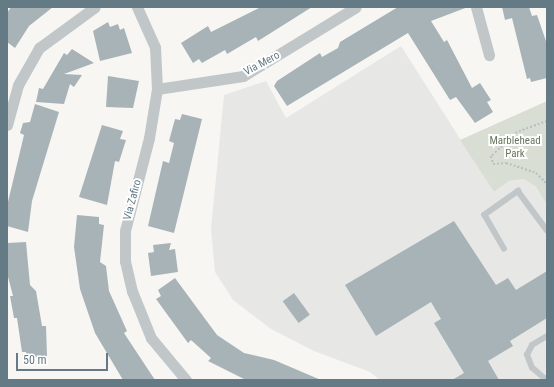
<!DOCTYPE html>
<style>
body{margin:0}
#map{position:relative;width:554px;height:387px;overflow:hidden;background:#f7f6f3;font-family:"Roboto Condensed",sans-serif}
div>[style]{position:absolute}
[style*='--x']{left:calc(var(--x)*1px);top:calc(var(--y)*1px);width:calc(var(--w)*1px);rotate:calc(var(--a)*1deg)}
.built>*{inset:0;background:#e7e8e6}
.green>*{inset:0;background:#d9ded4}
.building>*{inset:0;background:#a8b3b7;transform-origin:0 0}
.path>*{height:2px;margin-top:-1px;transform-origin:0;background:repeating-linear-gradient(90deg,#bbbfc1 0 2px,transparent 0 4px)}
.service>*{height:5.5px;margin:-2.75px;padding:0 2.75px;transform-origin:2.75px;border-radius:2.75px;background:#c1c7c9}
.minor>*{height:11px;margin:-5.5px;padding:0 5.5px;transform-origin:5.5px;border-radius:5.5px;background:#c1c7c9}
span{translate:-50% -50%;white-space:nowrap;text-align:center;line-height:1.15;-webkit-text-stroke:4px #fff;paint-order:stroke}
.street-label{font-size:11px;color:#647a85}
.park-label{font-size:11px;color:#66775f}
.frame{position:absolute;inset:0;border:8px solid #647a85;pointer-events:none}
.scale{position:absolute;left:16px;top:353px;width:92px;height:18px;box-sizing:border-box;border:2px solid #647a85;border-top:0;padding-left:5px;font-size:12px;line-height:14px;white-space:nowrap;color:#647a85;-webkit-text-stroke:3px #fff;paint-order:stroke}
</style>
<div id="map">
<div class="built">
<div style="clip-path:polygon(401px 46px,494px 192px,509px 181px,524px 179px,536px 187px,547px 205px,547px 380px,380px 380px,370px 372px,314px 351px,271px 329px,233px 300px,215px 272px,211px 229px,224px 95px,266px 81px,286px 118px)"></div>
</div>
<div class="green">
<div style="clip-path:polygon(547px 101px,547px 205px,536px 187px,524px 179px,509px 181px,494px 192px,460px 140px)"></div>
</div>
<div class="building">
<div style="clip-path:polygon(11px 7px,53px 7px,29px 26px,15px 48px,7px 42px,7px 13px)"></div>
<div style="clip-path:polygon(261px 7px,312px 7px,258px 41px,256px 37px,227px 54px,225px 50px,202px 63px,199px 59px,193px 63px,181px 43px,208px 26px,211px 32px)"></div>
<div style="clip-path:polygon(398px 7px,468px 7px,431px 21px,444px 42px,447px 40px,472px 88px,480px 83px,491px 100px,487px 102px,493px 112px,475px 123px,456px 97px,450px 100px,408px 33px,287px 106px,274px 86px,277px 81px,320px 53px,322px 57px,338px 48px,340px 42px)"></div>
<div style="clip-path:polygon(502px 7px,529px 7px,532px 16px,537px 15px,547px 44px,547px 78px,531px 82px,530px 78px,527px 79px,512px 18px,505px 20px)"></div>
<div style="clip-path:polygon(108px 22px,110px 27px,118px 24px,120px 30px,124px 28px,132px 53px,100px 61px,93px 31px)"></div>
<div style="clip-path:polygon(72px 49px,94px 63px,64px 74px,82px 75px,74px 87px,70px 84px,64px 104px,36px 102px,39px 88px,43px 89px,64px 53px,67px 55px)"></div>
<div style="clip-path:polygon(108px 76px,139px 81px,133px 108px,106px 107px)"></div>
<div style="clip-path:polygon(35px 104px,59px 112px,32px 201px,28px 232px,7px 226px,7px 206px,24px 135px,20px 133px,23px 123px,30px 122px)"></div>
<div style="clip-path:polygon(182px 114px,202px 119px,174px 233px,148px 226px,163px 161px,169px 163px,174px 143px,169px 141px,175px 119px,180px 120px)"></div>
<div style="clip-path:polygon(102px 125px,123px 131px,120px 139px,126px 140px,119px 162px,115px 161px,107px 205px,79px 197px)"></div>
<div style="clip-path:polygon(77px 215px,99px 217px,99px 224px,104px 225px,100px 262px,106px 266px,109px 291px,127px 331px,124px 333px,155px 380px,123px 380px,95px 333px,80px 289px,74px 247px)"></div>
<div style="clip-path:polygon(454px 221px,496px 285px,508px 278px,516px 290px,547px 271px,547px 318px,510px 341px,513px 346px,488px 361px,499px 380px,452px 380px,464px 373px,434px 323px,441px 319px,431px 302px,376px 336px,345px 285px)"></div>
<div style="clip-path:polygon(26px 242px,30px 285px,36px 291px,42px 326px,46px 326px,47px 356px,27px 358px,26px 352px,22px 352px,17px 318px,14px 318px,10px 296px,13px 296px,7px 273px,7px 243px)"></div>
<div style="clip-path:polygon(171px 243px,169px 250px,175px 249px,178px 272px,151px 276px,148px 253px,154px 252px,153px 245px)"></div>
<div style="clip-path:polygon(175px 278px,217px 335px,244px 353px,274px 360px,321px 380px,246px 380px,208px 361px,211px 358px,191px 340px,188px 343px,156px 299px,161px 296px,158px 290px)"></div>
<div style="left:294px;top:293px;width:27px;height:14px;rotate:54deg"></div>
</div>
<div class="path">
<div style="--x:547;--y:121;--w:32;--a:160"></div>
<div style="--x:517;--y:132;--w:35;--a:137"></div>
<div style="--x:491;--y:156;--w:8;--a:76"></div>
<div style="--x:493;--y:164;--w:13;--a:-4"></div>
<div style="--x:506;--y:163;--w:32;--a:18"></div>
<div style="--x:536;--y:173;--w:16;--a:45"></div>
</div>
<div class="service">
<div style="--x:504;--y:249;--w:39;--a:-120"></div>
<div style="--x:484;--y:215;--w:42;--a:-35.2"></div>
<div style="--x:518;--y:191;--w:49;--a:53.4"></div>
<div style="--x:546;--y:380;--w:18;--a:-139"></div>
<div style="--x:532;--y:368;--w:14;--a:-111"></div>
<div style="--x:527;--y:355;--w:11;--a:-63"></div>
<div style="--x:532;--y:345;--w:17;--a:-31"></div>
</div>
<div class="minor">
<div style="--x:137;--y:7;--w:44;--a:65.8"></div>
<div style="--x:155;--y:47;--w:42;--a:87.3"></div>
<div style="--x:157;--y:89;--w:50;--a:99.3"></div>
<div style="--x:149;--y:138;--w:96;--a:104.5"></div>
<div style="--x:125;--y:231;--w:30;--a:90"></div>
<div style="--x:125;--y:261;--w:31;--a:77"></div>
<div style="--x:132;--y:291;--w:51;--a:68"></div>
<div style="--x:151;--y:338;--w:55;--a:50.2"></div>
<div style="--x:476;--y:7;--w:50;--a:74.8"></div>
<div style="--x:157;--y:89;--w:87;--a:-8.6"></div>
<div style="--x:243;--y:76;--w:132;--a:-31.4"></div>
<div style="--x:7;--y:125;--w:41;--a:-74.6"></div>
<div style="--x:18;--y:85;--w:43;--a:-60.4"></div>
<div style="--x:39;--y:48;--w:69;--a:-36.2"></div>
</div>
<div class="street-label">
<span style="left:262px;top:64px;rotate:-28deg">Via Mero</span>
<span style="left:133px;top:200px;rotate:-75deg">Via Zafiro</span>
</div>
<div class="park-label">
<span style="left:515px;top:148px">Marblehead<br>Park</span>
</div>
<div class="frame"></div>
<div class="scale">50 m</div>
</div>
